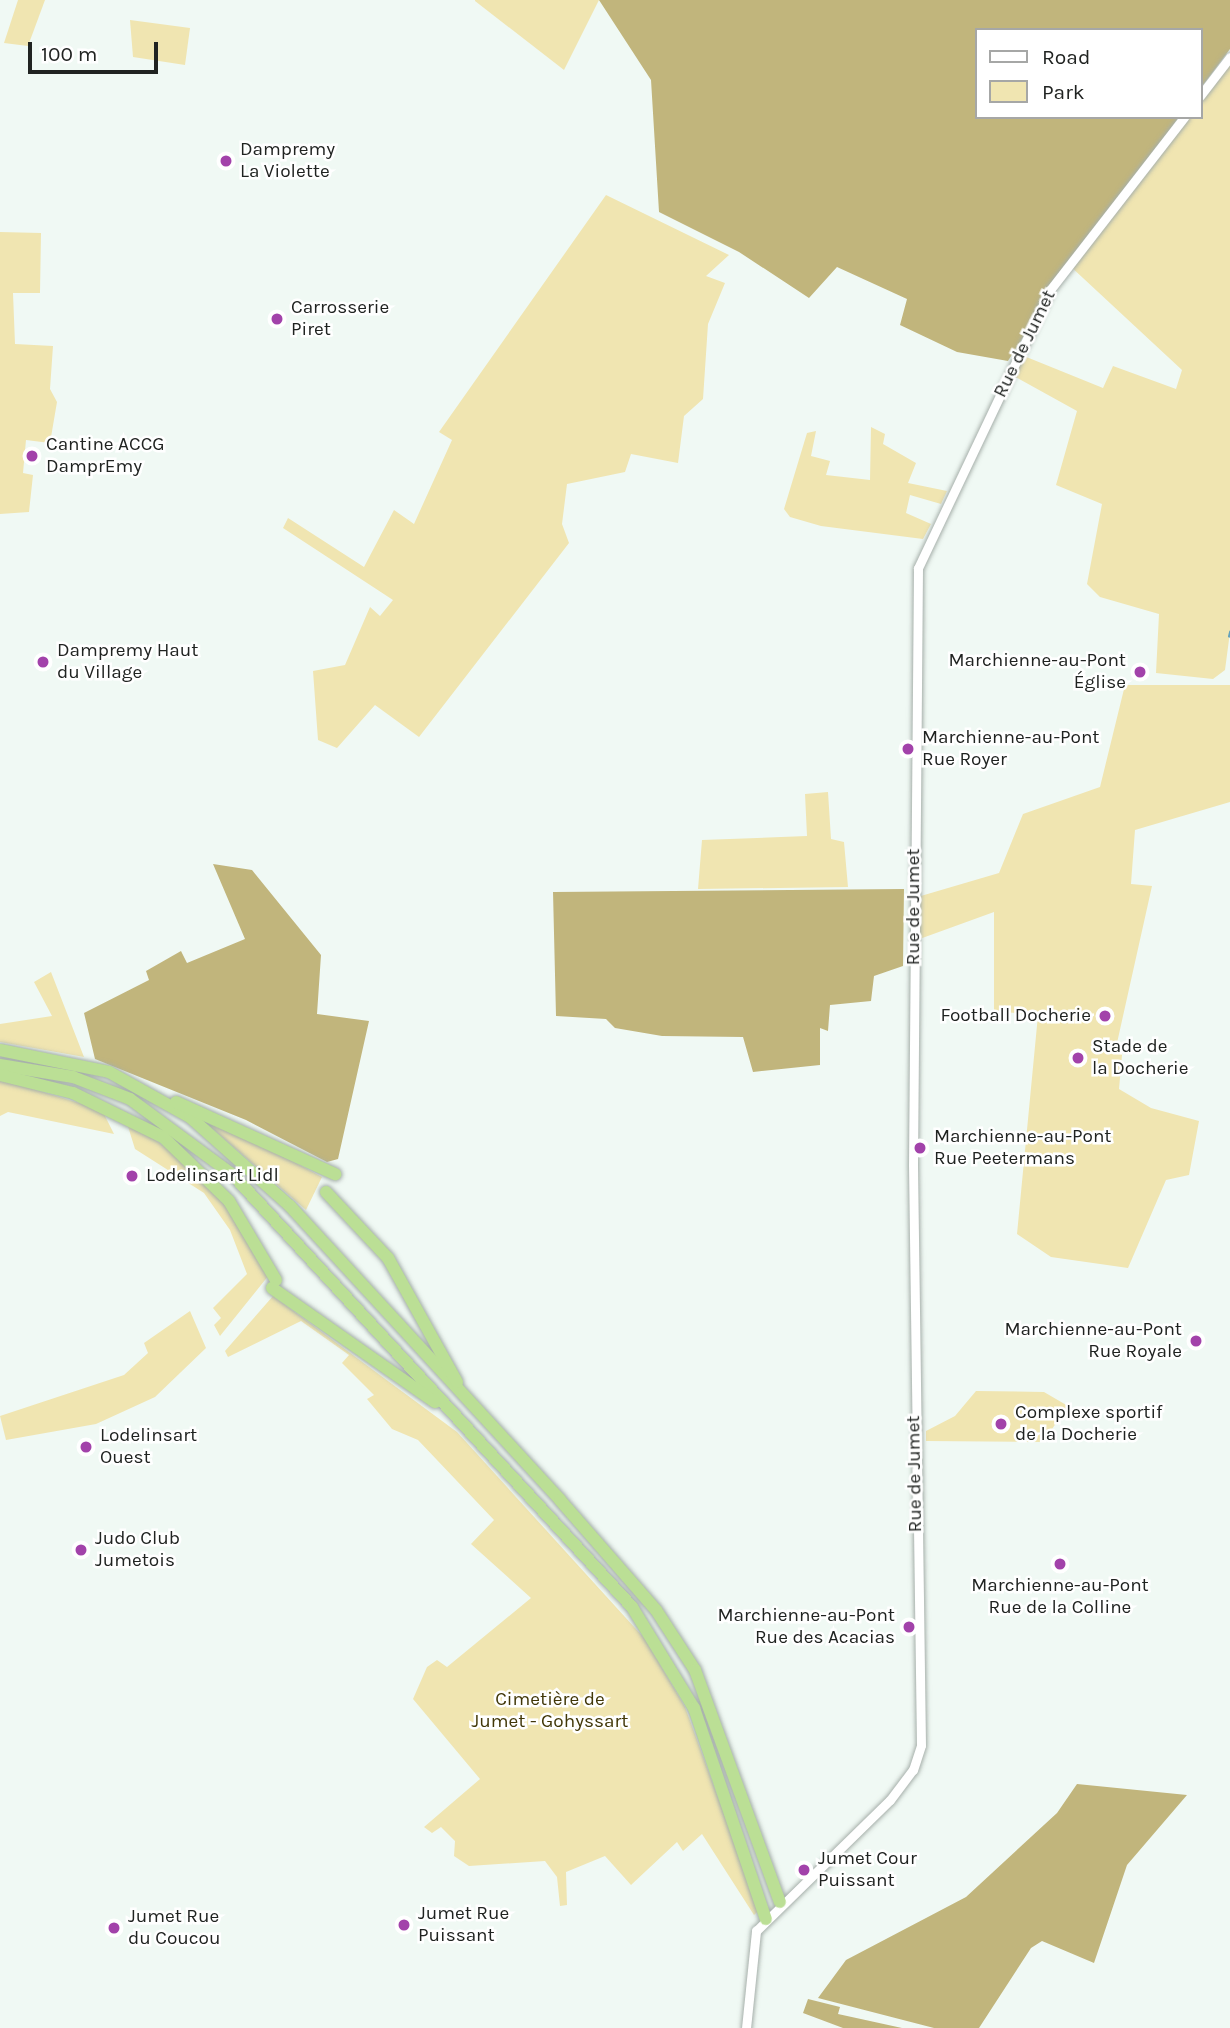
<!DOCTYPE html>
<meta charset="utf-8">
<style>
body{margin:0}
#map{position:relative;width:1230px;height:2028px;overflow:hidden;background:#f0f9f4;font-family:Karla,sans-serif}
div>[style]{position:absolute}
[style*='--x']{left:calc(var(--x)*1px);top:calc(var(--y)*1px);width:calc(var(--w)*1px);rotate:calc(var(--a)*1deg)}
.green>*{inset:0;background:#f0e5b1}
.forest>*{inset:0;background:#c1b57c}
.stream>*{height:2.5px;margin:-1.25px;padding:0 1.25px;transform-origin:1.25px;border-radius:1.25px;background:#62a1bc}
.roads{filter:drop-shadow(0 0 2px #a6afaa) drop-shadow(0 0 2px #a6afaa)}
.minor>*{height:9px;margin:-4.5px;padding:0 4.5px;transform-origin:4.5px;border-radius:4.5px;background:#fff}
.highway>*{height:12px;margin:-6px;padding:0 6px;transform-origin:6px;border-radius:6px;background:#bbdf95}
.dots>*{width:19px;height:19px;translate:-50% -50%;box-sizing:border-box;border:4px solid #fff;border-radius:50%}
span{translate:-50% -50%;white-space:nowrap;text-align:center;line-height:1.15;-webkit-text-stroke:5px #fff;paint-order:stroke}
.poi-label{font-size:19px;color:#202321}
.left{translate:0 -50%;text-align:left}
.right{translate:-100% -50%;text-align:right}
.street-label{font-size:19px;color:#202321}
.park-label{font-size:19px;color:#413708}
.legend{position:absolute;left:975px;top:28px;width:228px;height:91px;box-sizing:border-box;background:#fff;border:2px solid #a6a7a6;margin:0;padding:9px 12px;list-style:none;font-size:21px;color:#202321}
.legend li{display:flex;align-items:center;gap:14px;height:35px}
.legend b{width:35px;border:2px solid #a6a7a6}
.scale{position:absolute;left:28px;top:42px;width:130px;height:32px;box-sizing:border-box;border:4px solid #202321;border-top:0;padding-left:9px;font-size:21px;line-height:24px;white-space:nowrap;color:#202321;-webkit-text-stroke:5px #fff;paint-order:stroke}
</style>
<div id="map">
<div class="green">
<div style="clip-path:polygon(18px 0,45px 0,28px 46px,4px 43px)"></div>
<div style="clip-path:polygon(599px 0,564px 70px,475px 1px,475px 0)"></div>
<div style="clip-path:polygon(130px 20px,190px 28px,185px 65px,133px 57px)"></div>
<div style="clip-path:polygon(1230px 65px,1230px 632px,1225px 670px,1213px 679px,1156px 673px,1159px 614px,1100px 597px,1087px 584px,1102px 504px,1056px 485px,1077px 411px,1010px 374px,1019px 354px,1103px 388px,1113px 366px,1176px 389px,1182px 370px,1069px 265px,1188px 117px,1200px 117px,1200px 102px)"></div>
<div style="clip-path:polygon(606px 195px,729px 255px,706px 276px,725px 283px,708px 324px,703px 399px,684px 416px,678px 463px,631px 454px,625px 472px,567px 484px,562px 524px,569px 543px,419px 737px,375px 705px,337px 748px,318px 740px,313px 671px,345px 665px,370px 607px,380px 616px,393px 600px,283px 528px,288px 518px,364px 567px,394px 510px,414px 524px,452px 440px,439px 432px)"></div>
<div style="clip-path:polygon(0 232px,41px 233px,40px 293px,13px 293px,15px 344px,53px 346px,50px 389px,57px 402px,50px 443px,26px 440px,23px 473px,33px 475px,29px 512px,0 514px)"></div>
<div style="clip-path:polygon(871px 427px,885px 434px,883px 444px,916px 463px,908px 483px,947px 491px,941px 504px,910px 495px,906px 513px,931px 524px,923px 539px,821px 526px,790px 517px,784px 509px,807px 433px,816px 431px,811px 456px,830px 461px,826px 475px,870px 480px)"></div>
<div style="clip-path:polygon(1125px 685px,1230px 685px,1230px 802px,1135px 830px,1131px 884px,1152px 886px,1117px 1043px,1123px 1044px,1119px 1089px,1151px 1108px,1199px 1121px,1189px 1175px,1166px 1180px,1128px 1268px,1051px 1257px,1017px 1234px,1038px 1015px,994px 1011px,994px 912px,914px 941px,914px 898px,999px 873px,1023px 814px,1100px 787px)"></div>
<div style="clip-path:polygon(828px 792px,831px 839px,844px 842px,848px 887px,698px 889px,702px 840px,807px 836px,805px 794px)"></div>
<div style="clip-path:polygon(51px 972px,84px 1057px,0 1042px,0 1024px,52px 1016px,34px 982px)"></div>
<div style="clip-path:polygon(0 1079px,102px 1110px,114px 1134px,8px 1112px,0 1116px)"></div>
<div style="clip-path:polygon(195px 1109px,322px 1177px,306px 1210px,206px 1123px)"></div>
<div style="clip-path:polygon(126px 1120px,196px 1168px,237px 1219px,269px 1275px,220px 1336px,214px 1325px,221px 1318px,213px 1308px,247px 1274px,230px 1230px,204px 1193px,135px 1149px)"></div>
<div style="clip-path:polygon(273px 1296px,457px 1432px,645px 1639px,685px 1707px,759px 1910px,754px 1915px,702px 1834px,683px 1851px,677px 1842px,631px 1885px,605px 1856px,566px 1872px,567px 1905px,560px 1906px,557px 1877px,545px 1861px,469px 1866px,454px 1856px,455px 1841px,441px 1827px,432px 1833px,424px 1827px,480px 1779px,413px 1699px,427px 1667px,437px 1660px,447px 1667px,531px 1598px,471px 1544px,494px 1520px,418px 1440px,392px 1429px,367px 1399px,374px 1395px,342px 1363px,349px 1355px,301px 1321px,228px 1357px,225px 1351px)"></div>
<div style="clip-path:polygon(190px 1311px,206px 1348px,155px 1397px,96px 1424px,6px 1440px,0 1416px,124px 1375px,148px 1353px,144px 1343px)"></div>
<div style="clip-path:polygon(976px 1391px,1044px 1392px,1068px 1406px,1043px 1442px,926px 1441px,926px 1431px,955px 1416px)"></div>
</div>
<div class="forest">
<div style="clip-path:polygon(599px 0,1230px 0,1230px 49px,1200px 89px,1200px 30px,976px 30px,976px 117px,1179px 117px,1059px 279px,1008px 361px,957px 352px,900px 325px,907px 299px,837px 267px,809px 298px,739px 252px,659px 212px,651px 80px)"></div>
<div style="clip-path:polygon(213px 864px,252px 870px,321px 955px,317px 1014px,369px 1021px,338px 1159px,327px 1162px,246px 1120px,95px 1059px,84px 1013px,149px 980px,146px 971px,181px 951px,187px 963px,245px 939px)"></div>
<div style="clip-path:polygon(904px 889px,903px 966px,874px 976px,871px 1001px,830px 1005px,828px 1031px,820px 1028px,820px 1065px,753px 1072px,743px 1037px,662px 1036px,615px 1028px,606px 1019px,556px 1016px,553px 892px)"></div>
<div style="clip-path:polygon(1077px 1784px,1187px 1795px,1127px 1865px,1094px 1963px,1042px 1941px,1031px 1948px,979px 2028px,934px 2028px,818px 1998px,846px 1960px,966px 1897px,1057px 1813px)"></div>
<div style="clip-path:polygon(808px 1999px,840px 2007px,838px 2014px,902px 2028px,843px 2028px,803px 2013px)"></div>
</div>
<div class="stream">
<div style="--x:1229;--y:636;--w:4;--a:-76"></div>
</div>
<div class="roads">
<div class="minor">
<div style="--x:1200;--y:96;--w:49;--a:-52.4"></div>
<div style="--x:746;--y:2028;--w:98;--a:-84.1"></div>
<div style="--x:756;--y:1931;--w:187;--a:-44.4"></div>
<div style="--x:890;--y:1800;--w:38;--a:-53"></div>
<div style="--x:913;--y:1770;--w:26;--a:-72"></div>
<div style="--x:921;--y:1745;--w:580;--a:-90.79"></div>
<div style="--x:913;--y:1165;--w:597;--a:-89.52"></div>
<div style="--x:918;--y:568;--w:308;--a:-64.6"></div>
<div style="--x:1050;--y:290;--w:219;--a:-52.2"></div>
</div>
<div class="highway">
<div style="--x:0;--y:1050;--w:111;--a:11.4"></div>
<div style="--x:109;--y:1072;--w:93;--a:29.1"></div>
<div style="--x:190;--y:1117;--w:134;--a:41.7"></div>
<div style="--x:290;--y:1206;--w:399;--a:47.4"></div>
<div style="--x:560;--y:1500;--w:146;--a:48.9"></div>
<div style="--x:656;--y:1610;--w:72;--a:57"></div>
<div style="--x:695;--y:1670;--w:247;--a:69.9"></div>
<div style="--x:0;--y:1065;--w:74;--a:9.3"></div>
<div style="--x:73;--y:1077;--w:61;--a:21.1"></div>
<div style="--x:130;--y:1099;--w:128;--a:36.4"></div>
<div style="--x:233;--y:1175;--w:588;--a:47.27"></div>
<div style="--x:632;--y:1607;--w:119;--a:58.5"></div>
<div style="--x:694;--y:1708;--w:223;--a:71.2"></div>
<div style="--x:0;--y:1075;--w:75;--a:13.9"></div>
<div style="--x:73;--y:1093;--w:100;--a:26.1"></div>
<div style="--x:163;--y:1137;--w:92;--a:44.1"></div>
<div style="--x:229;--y:1201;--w:92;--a:59.3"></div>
<div style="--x:176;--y:1102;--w:175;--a:24.4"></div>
<div style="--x:326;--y:1192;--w:91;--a:46.8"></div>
<div style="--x:388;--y:1258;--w:142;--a:60.9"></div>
<div style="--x:272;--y:1288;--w:199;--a:35"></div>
</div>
</div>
<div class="dots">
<div style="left:226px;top:161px;background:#a242aa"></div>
<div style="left:277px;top:319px;background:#a242aa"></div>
<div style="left:32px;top:456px;background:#a242aa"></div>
<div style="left:43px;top:662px;background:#a242aa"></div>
<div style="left:1140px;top:672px;background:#a242aa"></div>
<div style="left:908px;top:749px;background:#a242aa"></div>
<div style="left:1105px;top:1016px;background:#a242aa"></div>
<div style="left:1078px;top:1058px;background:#a242aa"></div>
<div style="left:920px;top:1148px;background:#a242aa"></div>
<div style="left:132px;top:1176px;background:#a242aa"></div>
<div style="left:1196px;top:1341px;background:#a242aa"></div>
<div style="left:1001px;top:1424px;background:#a242aa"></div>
<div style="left:86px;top:1447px;background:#a242aa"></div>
<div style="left:81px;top:1550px;background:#a242aa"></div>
<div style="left:1060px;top:1564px;background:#a242aa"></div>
<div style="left:909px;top:1627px;background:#a242aa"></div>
<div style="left:804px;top:1870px;background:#a242aa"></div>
<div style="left:404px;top:1925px;background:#a242aa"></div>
<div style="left:114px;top:1928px;background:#a242aa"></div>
</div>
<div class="poi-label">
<span class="left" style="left:240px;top:161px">Dampremy<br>La Violette</span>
<span class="left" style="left:291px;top:319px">Carrosserie<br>Piret</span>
<span class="left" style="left:46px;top:456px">Cantine ACCG<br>DamprEmy</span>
<span class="left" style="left:57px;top:662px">Dampremy Haut<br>du Village</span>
<span class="right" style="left:1126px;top:672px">Marchienne-au-Pont<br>Église</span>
<span class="left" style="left:922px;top:749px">Marchienne-au-Pont<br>Rue Royer</span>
<span class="right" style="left:1091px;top:1016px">Football Docherie</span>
<span class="left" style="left:1092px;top:1058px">Stade de<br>la Docherie</span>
<span class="left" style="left:934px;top:1148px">Marchienne-au-Pont<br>Rue Peetermans</span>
<span class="left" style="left:146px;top:1176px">Lodelinsart Lidl</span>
<span class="right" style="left:1182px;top:1341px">Marchienne-au-Pont<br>Rue Royale</span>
<span class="left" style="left:1015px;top:1424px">Complexe sportif<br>de la Docherie</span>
<span class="left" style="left:100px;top:1447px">Lodelinsart<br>Ouest</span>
<span class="left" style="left:95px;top:1550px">Judo Club<br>Jumetois</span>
<span style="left:1060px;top:1597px">Marchienne-au-Pont<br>Rue de la Colline</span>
<span class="right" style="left:895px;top:1627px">Marchienne-au-Pont<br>Rue des Acacias</span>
<span class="left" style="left:818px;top:1870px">Jumet Cour<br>Puissant</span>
<span class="left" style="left:418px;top:1925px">Jumet Rue<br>Puissant</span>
<span class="left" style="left:128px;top:1928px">Jumet Rue<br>du Coucou</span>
</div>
<div class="street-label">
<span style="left:1025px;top:344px;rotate:-64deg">Rue de Jumet</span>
<span style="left:914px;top:907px;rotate:-90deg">Rue de Jumet</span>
<span style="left:915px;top:1474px;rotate:-91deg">Rue de Jumet</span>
</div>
<div class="park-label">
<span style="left:550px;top:1711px">Cimetière de<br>Jumet - Gohyssart</span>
</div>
<ul class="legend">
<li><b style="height:9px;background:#fff"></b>Road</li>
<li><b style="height:19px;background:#f0e5b1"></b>Park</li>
</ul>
<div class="scale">100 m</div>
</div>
